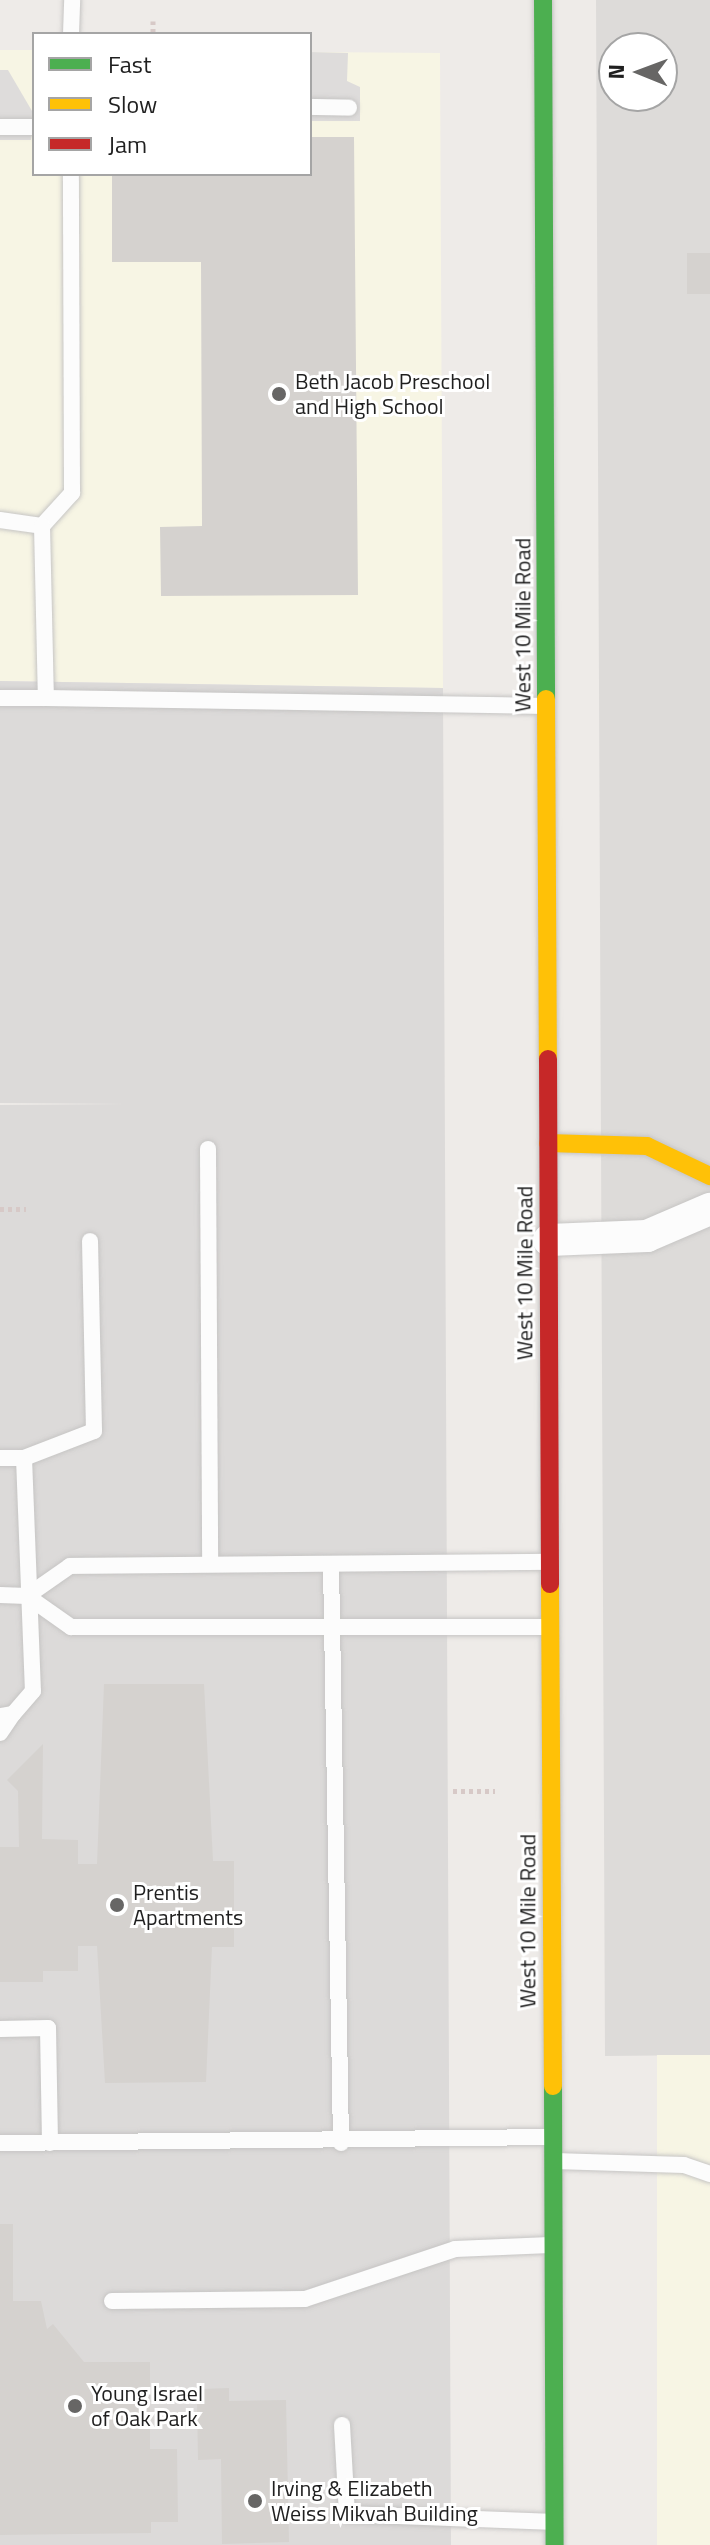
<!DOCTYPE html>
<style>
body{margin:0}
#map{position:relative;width:710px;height:2545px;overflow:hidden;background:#eeebe8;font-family:"Titillium Web",sans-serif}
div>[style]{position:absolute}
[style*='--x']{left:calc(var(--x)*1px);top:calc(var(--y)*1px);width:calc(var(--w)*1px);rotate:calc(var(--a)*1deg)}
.residential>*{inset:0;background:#dddbd9}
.education>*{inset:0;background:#f7f5e4;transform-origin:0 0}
.religious>*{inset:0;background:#dcdad9}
.parking>*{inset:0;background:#dedcdb}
.building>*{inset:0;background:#d5d2cf;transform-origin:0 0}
.path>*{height:5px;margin-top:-2.5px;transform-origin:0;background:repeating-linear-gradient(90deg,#d7c9c7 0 4px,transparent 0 8px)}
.roads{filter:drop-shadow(0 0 2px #c6c5c4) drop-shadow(0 0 2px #c6c5c4)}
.lane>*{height:16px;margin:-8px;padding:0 8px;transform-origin:8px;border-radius:8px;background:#fcfcfc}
.street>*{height:32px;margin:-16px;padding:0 16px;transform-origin:16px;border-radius:16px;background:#fcfcfc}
.fast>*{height:18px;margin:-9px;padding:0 9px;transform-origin:9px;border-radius:9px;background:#4caf50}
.slow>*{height:18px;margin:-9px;padding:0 9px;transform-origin:9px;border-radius:9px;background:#ffc107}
.jam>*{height:18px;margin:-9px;padding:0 9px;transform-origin:9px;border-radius:9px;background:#c62828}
.dots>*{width:22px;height:22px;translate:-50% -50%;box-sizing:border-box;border:4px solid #fff;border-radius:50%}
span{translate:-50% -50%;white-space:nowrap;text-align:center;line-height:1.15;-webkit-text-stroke:6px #fff;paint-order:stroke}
.poi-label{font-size:22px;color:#1f1f1f}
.left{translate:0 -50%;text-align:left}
.street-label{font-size:22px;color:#1f1f1f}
.legend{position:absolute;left:32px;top:32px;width:280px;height:144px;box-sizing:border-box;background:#fff;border:2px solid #a5a5a5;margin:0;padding:10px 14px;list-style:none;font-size:24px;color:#1f1f1f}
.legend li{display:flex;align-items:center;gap:16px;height:40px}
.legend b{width:40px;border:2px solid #a5a5a5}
.north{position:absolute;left:598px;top:32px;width:80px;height:80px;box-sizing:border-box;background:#fff;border:2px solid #a5a5a5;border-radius:50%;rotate:271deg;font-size:22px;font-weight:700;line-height:32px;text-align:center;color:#1f1f1f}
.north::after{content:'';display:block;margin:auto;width:28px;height:36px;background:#676665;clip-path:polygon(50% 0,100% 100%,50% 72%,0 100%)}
</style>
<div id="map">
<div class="residential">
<div style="clip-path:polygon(evenodd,596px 0,710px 0,710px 2055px,605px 2056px,596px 0,614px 48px,662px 48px,662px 96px,614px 96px,614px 48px)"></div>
</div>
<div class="education">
<div style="clip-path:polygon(0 50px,34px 50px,34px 174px,310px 174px,310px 52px,440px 53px,443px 688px,0 681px)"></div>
<div style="left:710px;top:2055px;width:490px;height:53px;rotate:90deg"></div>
</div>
<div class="religious">
<div style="clip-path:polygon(0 681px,443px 688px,451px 2545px,0 2545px,0 1105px,125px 1104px,0 1103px)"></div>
</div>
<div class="parking">
<div style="clip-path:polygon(310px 52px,348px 53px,347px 81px,360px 87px,360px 121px,310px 121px)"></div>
<div style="clip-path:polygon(0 70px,8px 70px,32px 111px,31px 140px,0 140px)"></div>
</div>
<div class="building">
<div style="clip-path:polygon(310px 137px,354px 137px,358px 595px,161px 596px,160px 527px,202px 526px,201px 262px,112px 262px,112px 174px,310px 174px)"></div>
<div style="left:687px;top:253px;width:23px;height:41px"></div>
<div style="clip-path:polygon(104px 1684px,204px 1684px,213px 1861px,234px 1861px,234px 1947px,212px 1947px,206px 2082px,105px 2083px,97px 1946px,78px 1946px,78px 1971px,43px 1971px,43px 1982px,0 1982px,0 1847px,19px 1847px,18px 1791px,7px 1780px,43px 1744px,42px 1839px,78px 1840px,78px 1864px,97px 1864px)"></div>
<div style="clip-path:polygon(0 2224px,13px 2224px,13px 2301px,41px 2301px,47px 2329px,53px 2324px,84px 2362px,150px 2362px,150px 2449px,177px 2449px,178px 2522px,151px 2522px,151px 2533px,0 2535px)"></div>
<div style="clip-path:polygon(229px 2388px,229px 2401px,286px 2400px,289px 2542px,222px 2544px,221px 2459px,198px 2460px,197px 2401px,201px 2389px)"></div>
</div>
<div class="path">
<div style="--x:153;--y:21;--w:13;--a:90"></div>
<div style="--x:0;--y:1209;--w:26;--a:0"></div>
<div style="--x:453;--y:1791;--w:42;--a:0"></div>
</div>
<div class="roads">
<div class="lane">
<div style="--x:71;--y:34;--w:34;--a:-88"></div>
<div style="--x:310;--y:107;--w:39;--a:1"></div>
<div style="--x:0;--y:127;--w:34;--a:0"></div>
<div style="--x:0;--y:520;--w:42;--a:8.1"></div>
<div style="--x:42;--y:526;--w:45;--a:-47.7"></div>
<div style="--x:72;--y:493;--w:319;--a:-90.2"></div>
<div style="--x:42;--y:526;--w:172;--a:88.7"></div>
<div style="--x:46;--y:698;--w:500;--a:0.92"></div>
<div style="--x:0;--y:698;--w:46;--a:0"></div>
<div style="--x:208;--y:1149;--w:415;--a:89.7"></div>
<div style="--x:0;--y:1458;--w:24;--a:0"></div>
<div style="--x:24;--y:1458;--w:233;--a:87.8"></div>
<div style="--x:33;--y:1691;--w:30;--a:131"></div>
<div style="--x:13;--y:1714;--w:13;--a:171"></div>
<div style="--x:24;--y:1458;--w:75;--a:-21.1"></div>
<div style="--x:94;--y:1431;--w:190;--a:-91.2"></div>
<div style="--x:331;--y:1564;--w:579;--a:89.01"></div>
<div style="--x:0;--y:1595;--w:27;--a:2"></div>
<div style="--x:27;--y:1596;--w:54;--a:35.2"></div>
<div style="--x:71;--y:1627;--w:477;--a:0"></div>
<div style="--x:27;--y:1596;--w:52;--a:-34.9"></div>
<div style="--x:70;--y:1566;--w:478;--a:-0.5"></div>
<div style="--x:0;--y:1733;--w:23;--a:-56"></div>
<div style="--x:0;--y:2029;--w:48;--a:-1.2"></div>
<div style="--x:48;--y:2028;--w:115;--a:89"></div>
<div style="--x:0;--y:2143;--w:551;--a:-0.62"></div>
<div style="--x:554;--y:2161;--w:130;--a:1.8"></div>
<div style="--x:684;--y:2165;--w:28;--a:19"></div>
<div style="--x:112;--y:2301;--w:193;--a:-0.6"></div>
<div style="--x:305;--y:2299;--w:158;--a:-18.4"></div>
<div style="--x:455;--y:2249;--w:95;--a:-2.4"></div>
<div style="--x:342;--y:2425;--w:89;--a:86.8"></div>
<div style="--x:347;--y:2514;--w:207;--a:2.2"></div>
</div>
<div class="street">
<div style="--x:549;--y:1240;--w:98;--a:-2.3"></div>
<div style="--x:647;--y:1236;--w:69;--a:-23.2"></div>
</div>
<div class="fast">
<div style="--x:543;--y:0;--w:699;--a:89.75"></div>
<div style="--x:553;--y:2086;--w:459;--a:89.8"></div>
</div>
<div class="slow">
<div style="--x:546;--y:699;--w:360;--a:89.7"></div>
<div style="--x:548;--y:1143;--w:99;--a:1.7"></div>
<div style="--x:647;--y:1146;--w:70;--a:25.5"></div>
<div style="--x:550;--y:1584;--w:502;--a:89.66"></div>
</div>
<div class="jam">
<div style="--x:548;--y:1059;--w:525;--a:89.78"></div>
</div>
</div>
<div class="dots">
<div style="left:279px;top:394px;background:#676665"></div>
<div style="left:117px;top:1905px;background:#676665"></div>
<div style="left:75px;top:2406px;background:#676665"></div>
<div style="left:255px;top:2501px;background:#676665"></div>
</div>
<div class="poi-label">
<span class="left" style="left:295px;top:394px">Beth Jacob Preschool<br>and High School</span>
<span class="left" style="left:133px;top:1905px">Prentis<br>Apartments</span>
<span class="left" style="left:91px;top:2406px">Young Israel<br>of Oak Park</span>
<span class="left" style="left:271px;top:2501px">Irving &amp; Elizabeth<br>Weiss Mikvah Building</span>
</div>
<div class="street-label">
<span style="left:523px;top:625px;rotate:-90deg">West 10 Mile Road</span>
<span style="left:525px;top:1273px;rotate:-90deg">West 10 Mile Road</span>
<span style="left:528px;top:1921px;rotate:-90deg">West 10 Mile Road</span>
</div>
<ul class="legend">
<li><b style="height:10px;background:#4caf50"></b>Fast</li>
<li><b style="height:10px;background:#ffc107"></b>Slow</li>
<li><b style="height:10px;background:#c62828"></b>Jam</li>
</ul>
<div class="north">N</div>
</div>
